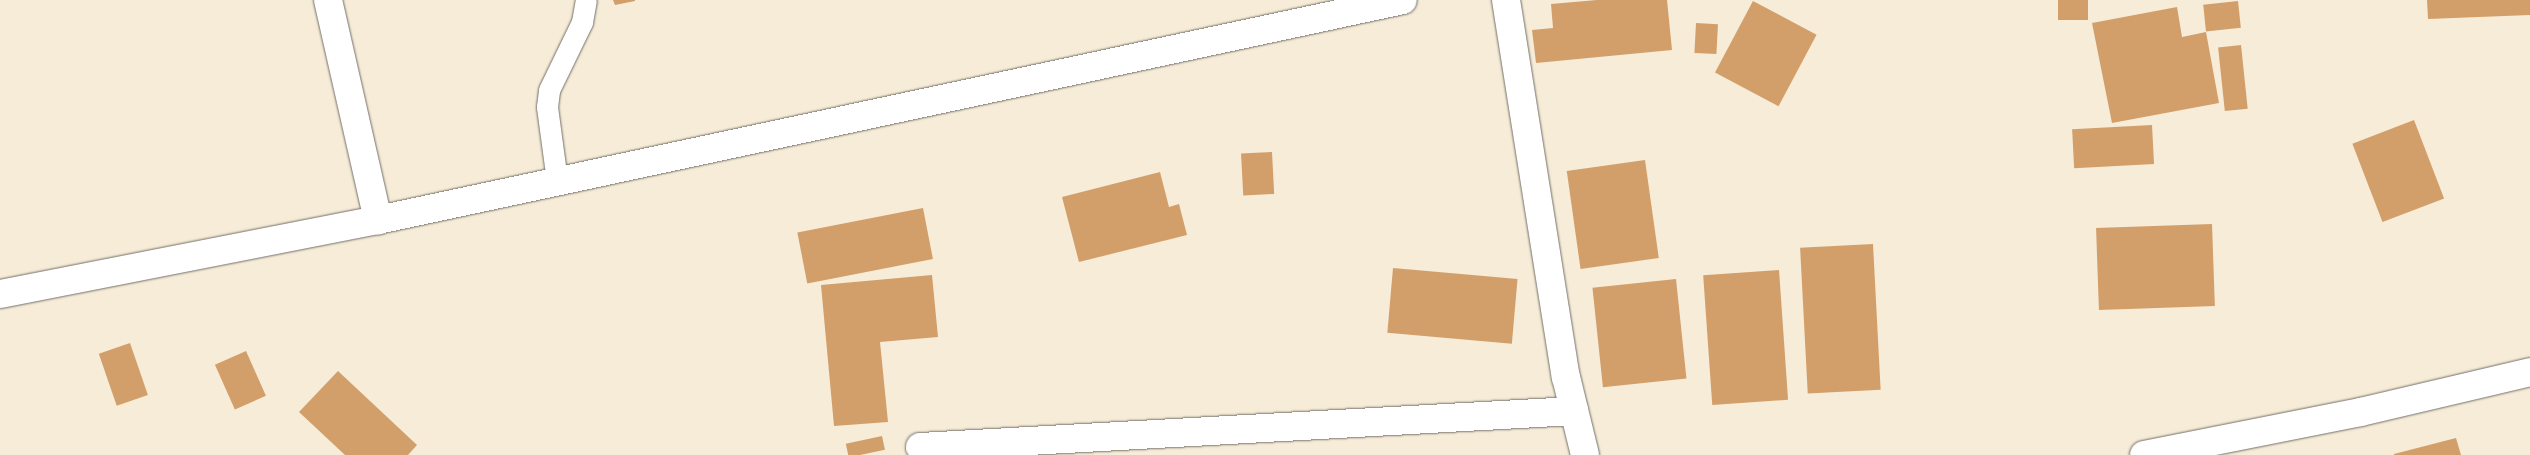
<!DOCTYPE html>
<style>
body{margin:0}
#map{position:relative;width:2530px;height:455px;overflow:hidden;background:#f7ecd8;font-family:"IM FELL DW Pica",serif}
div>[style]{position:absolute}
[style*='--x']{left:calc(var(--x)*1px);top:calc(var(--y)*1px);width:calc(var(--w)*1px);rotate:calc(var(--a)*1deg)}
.building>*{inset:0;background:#d29f6a;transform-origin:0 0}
.roads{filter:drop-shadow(0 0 1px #726f68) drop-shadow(0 0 1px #726f68)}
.service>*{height:21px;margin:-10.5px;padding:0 10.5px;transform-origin:10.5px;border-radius:10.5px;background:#fff}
.minor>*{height:28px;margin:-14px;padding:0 14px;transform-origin:14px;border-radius:14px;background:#fff}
.primary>*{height:28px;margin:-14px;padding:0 14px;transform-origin:14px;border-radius:14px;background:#fff}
span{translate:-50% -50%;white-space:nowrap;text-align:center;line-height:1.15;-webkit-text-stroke:4px #fdfcf7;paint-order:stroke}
</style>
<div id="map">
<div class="building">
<div style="clip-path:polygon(613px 0,635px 0,635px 1px,615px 5px)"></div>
<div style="clip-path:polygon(1597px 0,1667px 0,1672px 50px,1536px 63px,1532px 30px,1553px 28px,1551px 4px)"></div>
<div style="left:2058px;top:0;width:30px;height:20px"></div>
<div style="clip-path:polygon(2427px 0,2530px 0,2530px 15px,2428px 19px)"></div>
<div style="left:1753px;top:1px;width:72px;height:81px;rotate:28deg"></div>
<div style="left:2238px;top:1px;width:27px;height:35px;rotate:84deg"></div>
<div style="clip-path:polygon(2177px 7px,2182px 37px,2206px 32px,2219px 103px,2112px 123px,2092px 23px)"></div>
<div style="left:1696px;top:23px;width:22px;height:30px;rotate:3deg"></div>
<div style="left:2241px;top:45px;width:64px;height:23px;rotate:84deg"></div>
<div style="left:2414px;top:120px;width:84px;height:66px;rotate:69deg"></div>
<div style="left:2152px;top:125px;width:39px;height:80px;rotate:87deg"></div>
<div style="left:1272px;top:152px;width:42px;height:31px;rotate:87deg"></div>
<div style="left:1645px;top:160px;width:99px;height:79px;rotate:82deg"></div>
<div style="clip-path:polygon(1160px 172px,1169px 207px,1179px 204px,1187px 235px,1079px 262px,1062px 197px)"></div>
<div style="left:923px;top:208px;width:52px;height:128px;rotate:79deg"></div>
<div style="left:2212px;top:224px;width:82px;height:116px;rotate:88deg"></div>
<div style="left:1873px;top:244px;width:146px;height:73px;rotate:87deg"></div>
<div style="left:1393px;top:268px;width:125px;height:65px;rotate:5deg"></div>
<div style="left:1779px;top:270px;width:130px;height:76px;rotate:86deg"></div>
<div style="clip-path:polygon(932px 275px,938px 337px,880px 342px,888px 422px,834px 426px,821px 285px)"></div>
<div style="left:1676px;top:279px;width:100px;height:84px;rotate:84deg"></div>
<div style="left:130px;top:343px;width:55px;height:33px;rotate:71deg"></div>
<div style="left:246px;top:351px;width:49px;height:34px;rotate:66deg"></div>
<div style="clip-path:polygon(338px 371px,417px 445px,408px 455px,345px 455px,299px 412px)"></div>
<div style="left:882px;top:436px;width:14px;height:37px;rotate:78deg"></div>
<div style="clip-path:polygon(2456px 438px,2461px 455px,2394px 455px,2394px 454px)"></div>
</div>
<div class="roads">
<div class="service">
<div style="--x:557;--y:181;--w:75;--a:-97.7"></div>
<div style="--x:547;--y:107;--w:17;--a:-83"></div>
<div style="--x:549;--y:90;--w:76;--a:-64.1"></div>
<div style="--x:582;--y:22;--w:22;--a:-80"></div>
</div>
<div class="minor">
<div style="--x:328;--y:0;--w:226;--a:77.2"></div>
<div style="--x:1506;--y:0;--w:382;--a:81"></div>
<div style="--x:1566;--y:377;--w:80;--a:76.3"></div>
<div style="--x:920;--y:447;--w:655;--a:-3.15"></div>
<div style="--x:2144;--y:455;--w:221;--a:-11.2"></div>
<div style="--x:2361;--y:412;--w:174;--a:-13.3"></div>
</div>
<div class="primary">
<div style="--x:0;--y:294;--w:385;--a:-11.1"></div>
<div style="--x:378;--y:220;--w:1048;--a:-12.11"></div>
</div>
</div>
</div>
